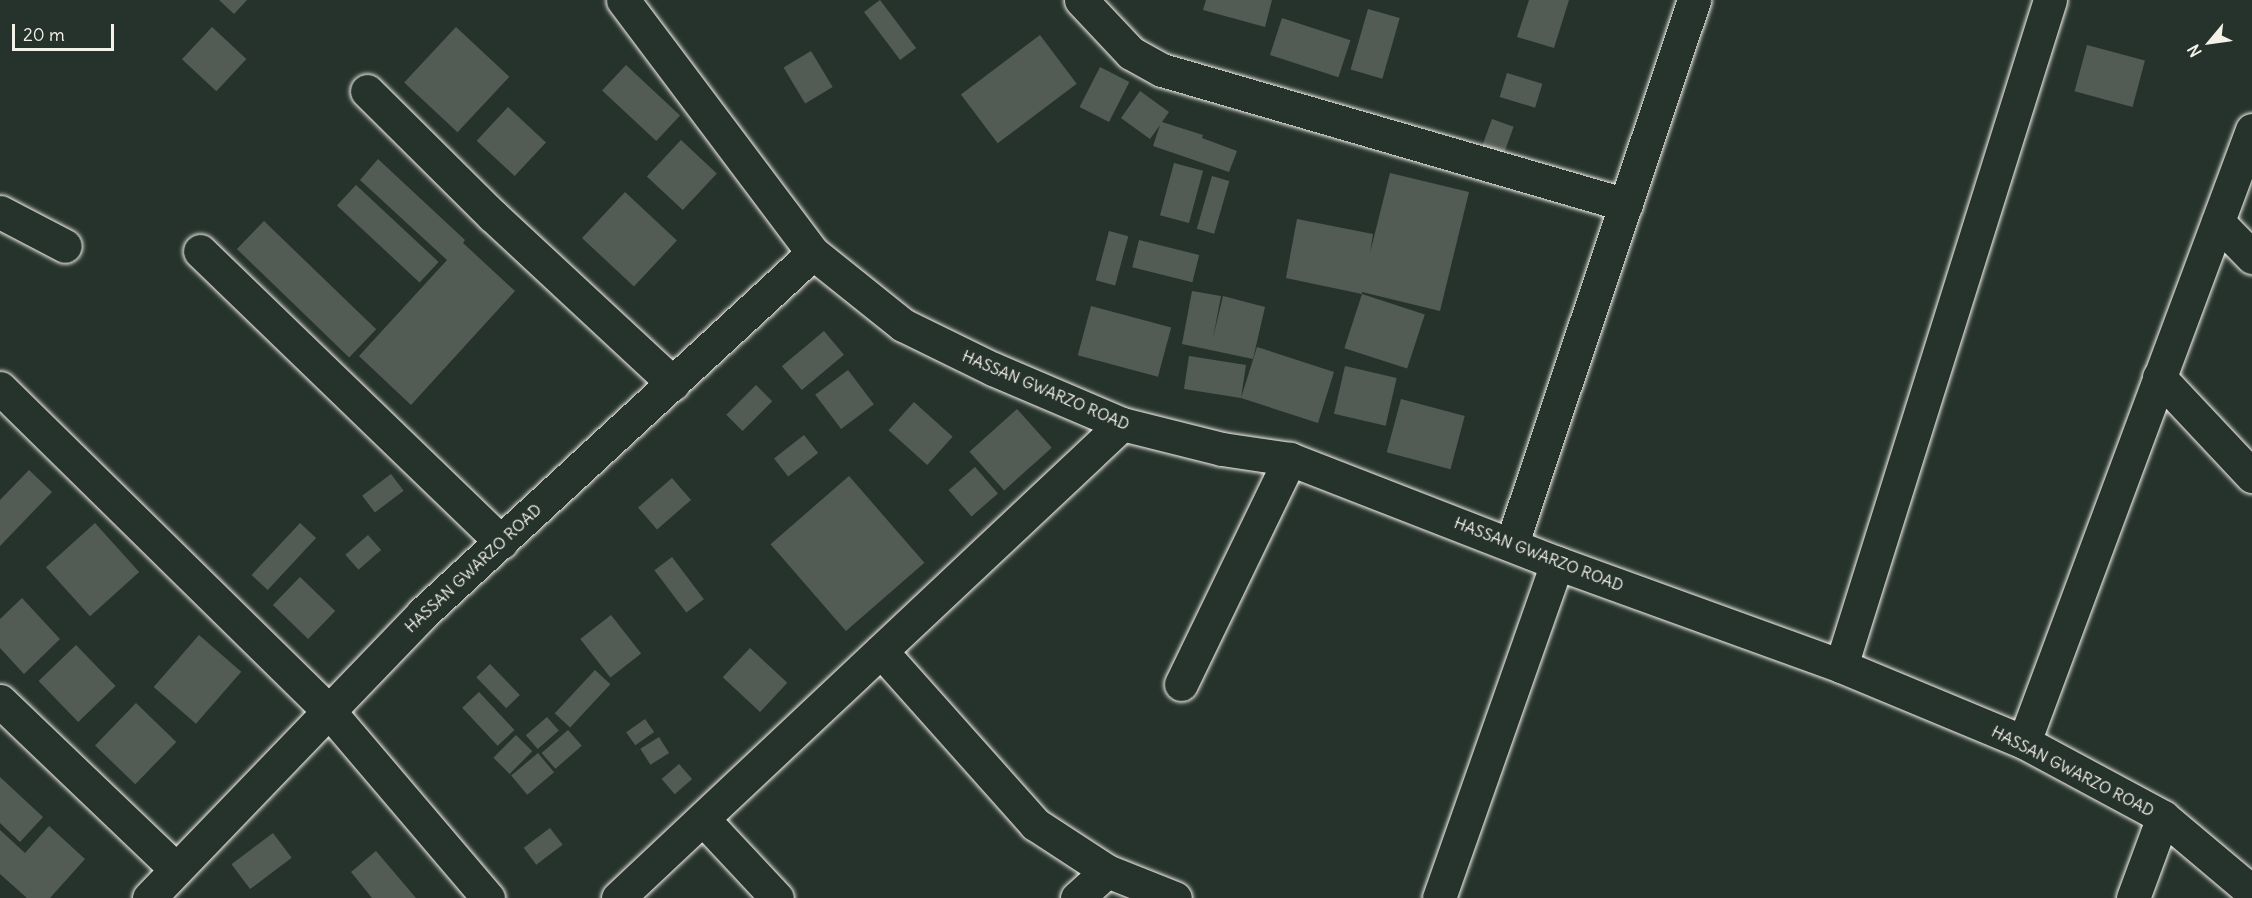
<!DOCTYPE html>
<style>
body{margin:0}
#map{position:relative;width:2252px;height:898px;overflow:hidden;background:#26332d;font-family:Delius,sans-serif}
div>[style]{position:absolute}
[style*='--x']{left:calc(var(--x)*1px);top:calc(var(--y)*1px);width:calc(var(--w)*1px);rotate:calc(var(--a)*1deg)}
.building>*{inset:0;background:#525c55;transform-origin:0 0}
.roads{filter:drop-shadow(0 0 2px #f4f1e8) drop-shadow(0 0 2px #f4f1e8)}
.minor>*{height:33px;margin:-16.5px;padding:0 16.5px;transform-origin:16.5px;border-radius:16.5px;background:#26332d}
span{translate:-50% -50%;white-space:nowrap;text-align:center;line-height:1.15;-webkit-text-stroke:4.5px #26332d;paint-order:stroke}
.street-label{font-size:16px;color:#f4f1e8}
.north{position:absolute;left:2180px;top:12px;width:60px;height:60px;-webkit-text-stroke:4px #26332d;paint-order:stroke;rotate:241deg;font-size:16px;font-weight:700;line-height:24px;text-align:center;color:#f4f1e8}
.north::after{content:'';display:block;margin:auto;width:21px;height:27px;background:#f4f1e8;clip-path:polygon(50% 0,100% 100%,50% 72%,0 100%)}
.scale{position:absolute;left:12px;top:24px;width:102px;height:27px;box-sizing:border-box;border:3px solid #f4f1e8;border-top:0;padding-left:8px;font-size:18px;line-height:21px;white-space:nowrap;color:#f4f1e8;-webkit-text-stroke:4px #26332d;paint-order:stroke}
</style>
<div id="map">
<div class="building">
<div style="clip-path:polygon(219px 0,247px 0,234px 14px)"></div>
<div style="left:880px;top:0;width:60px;height:20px;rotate:53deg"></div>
<div style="clip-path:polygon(1206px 0,1272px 0,1265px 27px,1203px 10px)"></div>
<div style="clip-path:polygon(1529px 0,1569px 0,1554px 48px,1517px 37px)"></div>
<div style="left:1368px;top:9px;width:33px;height:63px;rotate:16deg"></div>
<div style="left:1282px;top:18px;width:72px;height:39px;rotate:18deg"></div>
<div style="left:212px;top:27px;width:47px;height:44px;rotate:43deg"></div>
<div style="left:456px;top:27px;width:73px;height:76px;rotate:43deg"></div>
<div style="left:1040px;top:35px;width:61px;height:99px;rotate:53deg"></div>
<div style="left:2087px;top:45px;width:60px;height:48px;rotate:15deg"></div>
<div style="left:811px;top:51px;width:42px;height:32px;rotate:59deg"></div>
<div style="left:626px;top:65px;width:74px;height:35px;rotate:43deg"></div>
<div style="left:1100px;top:67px;width:33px;height:45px;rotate:27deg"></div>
<div style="left:1507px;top:73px;width:37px;height:25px;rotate:17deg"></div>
<div style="clip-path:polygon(1140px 91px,1169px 112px,1162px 122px,1203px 135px,1202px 138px,1237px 151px,1229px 172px,1153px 146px,1160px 125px,1150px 139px,1121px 118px)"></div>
<div style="left:508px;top:107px;width:52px;height:46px;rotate:43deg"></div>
<div style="left:1492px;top:119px;width:23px;height:32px;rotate:20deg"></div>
<div style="left:681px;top:140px;width:49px;height:50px;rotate:43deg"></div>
<div style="clip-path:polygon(378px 159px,465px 240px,463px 243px,515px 291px,411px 405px,359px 356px,447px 260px,360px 180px)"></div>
<div style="left:1174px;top:163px;width:30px;height:54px;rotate:15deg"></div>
<div style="clip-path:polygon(1390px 173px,1469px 192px,1440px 311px,1362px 292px,1362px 294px,1286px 278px,1297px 219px,1373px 234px,1370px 253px)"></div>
<div style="left:1212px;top:176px;width:18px;height:55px;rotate:16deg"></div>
<div style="left:356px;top:185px;width:113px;height:28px;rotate:43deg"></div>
<div style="left:625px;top:192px;width:71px;height:63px;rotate:43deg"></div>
<div style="left:264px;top:221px;width:156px;height:39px;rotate:44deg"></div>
<div style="left:1109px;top:231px;width:20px;height:51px;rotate:15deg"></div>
<div style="left:1139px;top:240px;width:62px;height:28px;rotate:14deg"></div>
<div style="clip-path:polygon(1192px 291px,1221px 296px,1213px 338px,1223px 296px,1265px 307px,1253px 359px,1182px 344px)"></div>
<div style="left:1362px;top:294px;width:66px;height:57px;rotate:18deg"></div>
<div style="left:1091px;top:306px;width:83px;height:51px;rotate:15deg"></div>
<div style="left:824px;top:331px;width:31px;height:55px;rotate:50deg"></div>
<div style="clip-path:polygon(1257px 347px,1334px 372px,1318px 423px,1241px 398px,1184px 389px,1189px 356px,1246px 365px,1241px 398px)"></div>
<div style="left:1345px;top:366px;width:53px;height:49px;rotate:13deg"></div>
<div style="left:848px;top:370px;width:43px;height:41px;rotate:53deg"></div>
<div style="left:756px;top:385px;width:23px;height:42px;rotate:45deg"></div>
<div style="left:1401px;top:399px;width:66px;height:55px;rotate:15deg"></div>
<div style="left:914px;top:402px;width:52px;height:38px;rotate:42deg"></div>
<div style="left:1017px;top:409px;width:52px;height:64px;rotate:48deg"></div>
<div style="left:804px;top:435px;width:23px;height:38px;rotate:52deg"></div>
<div style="left:975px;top:467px;width:35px;height:35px;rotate:49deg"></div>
<div style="clip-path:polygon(29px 470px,52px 492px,0 546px,0 500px)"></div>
<div style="left:391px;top:474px;width:21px;height:36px;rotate:53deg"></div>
<div style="left:849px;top:476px;width:115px;height:104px;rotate:49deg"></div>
<div style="left:672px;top:478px;width:29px;height:45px;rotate:49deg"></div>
<div style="left:95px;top:523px;width:66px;height:66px;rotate:48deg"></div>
<div style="left:300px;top:523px;width:22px;height:71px;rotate:43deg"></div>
<div style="left:368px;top:535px;width:20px;height:30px;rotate:49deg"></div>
<div style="left:672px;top:557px;width:53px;height:22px;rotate:53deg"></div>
<div style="left:300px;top:577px;width:49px;height:39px;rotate:44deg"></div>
<div style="clip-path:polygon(22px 598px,60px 639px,24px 674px,0 648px,0 619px)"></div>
<div style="left:611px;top:615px;width:49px;height:39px;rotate:52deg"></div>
<div style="left:199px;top:635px;width:56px;height:69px;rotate:41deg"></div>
<div style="left:76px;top:645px;width:57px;height:52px;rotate:46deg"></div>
<div style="left:750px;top:648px;width:51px;height:40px;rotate:43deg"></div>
<div style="left:490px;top:664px;width:43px;height:19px;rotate:46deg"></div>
<div style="left:595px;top:670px;width:21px;height:59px;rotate:43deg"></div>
<div style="left:479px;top:692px;width:52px;height:23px;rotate:47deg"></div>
<div style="left:136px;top:703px;width:56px;height:59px;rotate:44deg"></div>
<div style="left:547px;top:717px;width:18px;height:28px;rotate:49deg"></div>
<div style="left:645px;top:719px;width:16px;height:23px;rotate:55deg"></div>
<div style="left:568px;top:730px;width:21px;height:35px;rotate:49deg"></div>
<div style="left:516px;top:735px;width:23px;height:32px;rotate:45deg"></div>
<div style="left:659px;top:737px;width:19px;height:22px;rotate:58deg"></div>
<div style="left:538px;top:753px;width:25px;height:35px;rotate:50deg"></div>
<div style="left:679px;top:764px;width:20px;height:23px;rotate:49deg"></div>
<div style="clip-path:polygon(0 777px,43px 817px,20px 842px,0 823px)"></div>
<div style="clip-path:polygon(49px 826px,85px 859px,50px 898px,27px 898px,0 874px,0 830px,25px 853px)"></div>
<div style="left:550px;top:828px;width:21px;height:33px;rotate:53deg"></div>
<div style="left:273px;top:833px;width:31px;height:52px;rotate:53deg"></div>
<div style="clip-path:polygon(376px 851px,416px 898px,372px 898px,351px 872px)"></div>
</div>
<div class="roads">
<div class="minor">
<div style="--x:623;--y:0;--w:316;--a:53.1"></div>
<div style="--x:813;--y:253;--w:115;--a:38.7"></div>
<div style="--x:903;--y:325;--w:100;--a:26.1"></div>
<div style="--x:993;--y:369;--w:140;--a:23.1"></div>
<div style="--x:1122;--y:424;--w:103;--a:14"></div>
<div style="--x:1222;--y:449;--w:69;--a:8.4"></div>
<div style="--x:1290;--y:459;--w:287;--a:21.3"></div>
<div style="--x:1557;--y:563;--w:302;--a:19.9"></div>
<div style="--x:1841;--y:666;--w:198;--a:22.6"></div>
<div style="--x:2024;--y:742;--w:158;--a:28.3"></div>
<div style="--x:2163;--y:817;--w:116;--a:40.1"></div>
<div style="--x:1081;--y:0;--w:73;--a:46.7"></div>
<div style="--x:1131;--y:53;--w:35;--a:29"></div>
<div style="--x:1162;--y:70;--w:483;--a:16.2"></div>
<div style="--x:367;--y:91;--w:177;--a:44.8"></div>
<div style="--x:493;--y:216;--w:246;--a:42.9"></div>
<div style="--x:0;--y:212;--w:73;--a:27.6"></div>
<div style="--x:2218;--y:222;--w:49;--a:45.8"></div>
<div style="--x:200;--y:251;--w:419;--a:44"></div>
<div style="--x:2159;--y:377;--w:136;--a:46.8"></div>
<div style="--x:0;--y:388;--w:460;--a:44.5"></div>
<div style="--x:328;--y:710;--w:247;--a:49.6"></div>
<div style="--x:1512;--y:543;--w:573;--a:-71.47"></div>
<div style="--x:881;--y:651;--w:232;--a:48.3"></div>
<div style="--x:1035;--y:824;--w:86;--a:33.1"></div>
<div style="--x:1107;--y:871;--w:73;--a:21.7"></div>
<div style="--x:1841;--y:666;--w:698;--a:-72.58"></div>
<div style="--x:1181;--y:684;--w:250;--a:-64.2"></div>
<div style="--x:0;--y:701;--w:243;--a:43.7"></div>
<div style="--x:2024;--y:742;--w:653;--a:-69.57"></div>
<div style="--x:703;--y:819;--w:108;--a:46.9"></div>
<div style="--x:149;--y:898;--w:394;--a:-46.1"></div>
<div style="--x:422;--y:614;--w:532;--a:-42.72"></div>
<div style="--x:618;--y:898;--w:692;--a:-43.24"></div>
<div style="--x:1077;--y:898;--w:40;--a:-42"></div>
<div style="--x:1439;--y:898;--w:355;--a:-70.6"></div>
<div style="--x:2133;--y:898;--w:86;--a:-69.7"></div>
</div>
</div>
<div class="street-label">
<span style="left:1046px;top:390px;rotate:23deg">HASSAN GWARZO ROAD</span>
<span style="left:1539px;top:554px;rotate:21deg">HASSAN GWARZO ROAD</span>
<span style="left:473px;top:568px;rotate:-43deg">HASSAN GWARZO ROAD</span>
<span style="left:2073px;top:771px;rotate:27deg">HASSAN GWARZO ROAD</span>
</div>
<div class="north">N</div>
<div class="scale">20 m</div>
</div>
